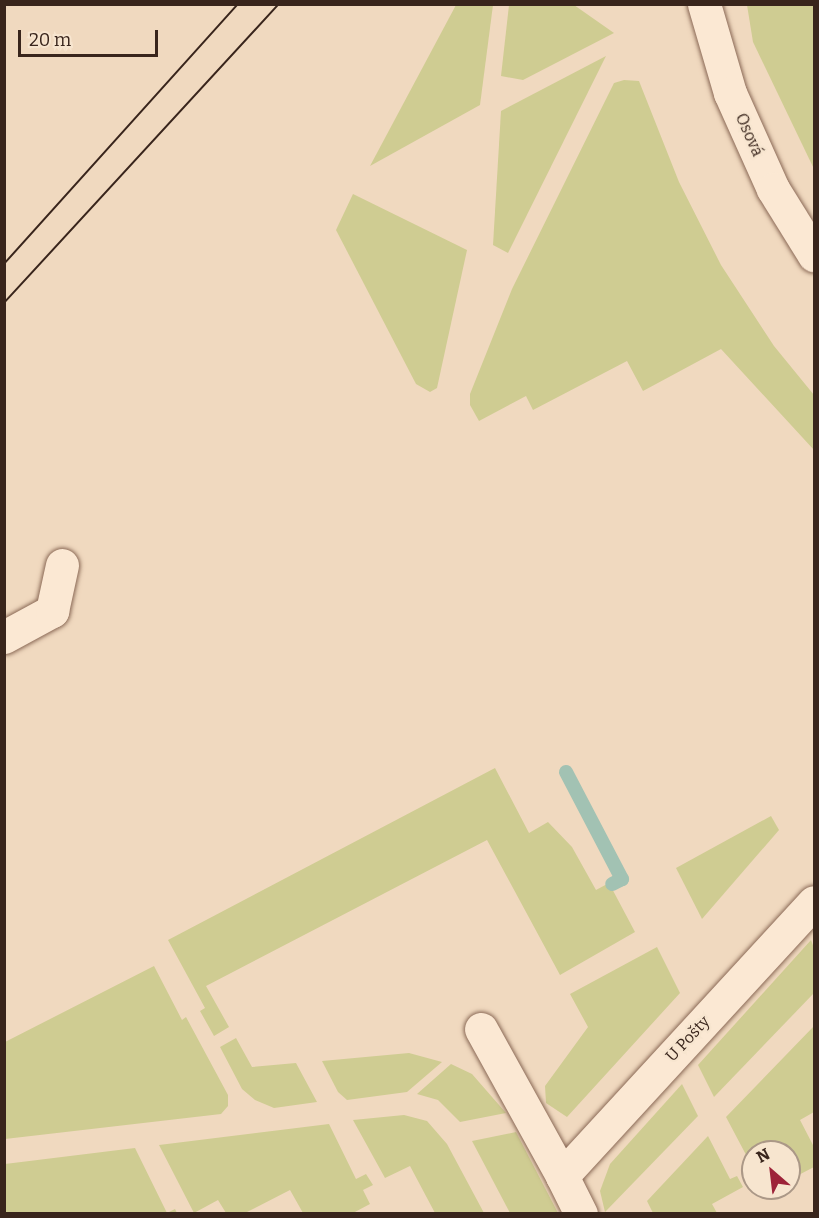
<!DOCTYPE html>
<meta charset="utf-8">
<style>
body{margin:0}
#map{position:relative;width:819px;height:1218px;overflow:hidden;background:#f0d9bf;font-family:Bitter,serif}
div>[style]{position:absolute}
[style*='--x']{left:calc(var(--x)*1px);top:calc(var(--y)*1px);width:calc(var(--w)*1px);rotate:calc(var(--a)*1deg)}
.green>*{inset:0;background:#cfcc92}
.stream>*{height:14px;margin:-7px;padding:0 7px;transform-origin:7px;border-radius:7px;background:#a2c2b3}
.roads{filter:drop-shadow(0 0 2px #8a6956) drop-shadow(0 0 2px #8a6956)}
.minor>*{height:33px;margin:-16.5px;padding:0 16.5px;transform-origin:16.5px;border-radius:16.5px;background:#fbe8d3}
.tertiary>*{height:33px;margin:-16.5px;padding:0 16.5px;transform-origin:16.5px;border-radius:16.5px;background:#fbe8d3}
.tram>*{height:1.5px;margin:-0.75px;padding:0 0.75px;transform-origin:0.75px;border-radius:0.75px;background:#39251c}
span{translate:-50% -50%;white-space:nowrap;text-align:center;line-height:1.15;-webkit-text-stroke:4.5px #f7e5cf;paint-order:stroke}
.street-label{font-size:16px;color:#39251c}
.frame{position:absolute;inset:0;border:6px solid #39251c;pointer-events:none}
.north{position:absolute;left:741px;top:1140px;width:60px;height:60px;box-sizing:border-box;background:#f7e5cf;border:2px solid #ab9887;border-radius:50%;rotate:332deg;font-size:16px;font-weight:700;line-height:24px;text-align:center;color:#39251c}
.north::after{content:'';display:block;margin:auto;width:21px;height:27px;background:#9d2238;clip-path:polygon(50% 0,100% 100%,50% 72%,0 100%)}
.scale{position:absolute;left:18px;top:30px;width:140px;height:27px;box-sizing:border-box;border:3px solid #39251c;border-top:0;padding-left:8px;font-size:18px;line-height:21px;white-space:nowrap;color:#39251c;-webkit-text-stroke:4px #f7e5cf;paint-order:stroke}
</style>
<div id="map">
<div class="green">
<div style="clip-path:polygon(456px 5px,493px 5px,480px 105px,370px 166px)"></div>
<div style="clip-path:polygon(509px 5px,574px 5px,614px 33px,523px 80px,501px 76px)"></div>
<div style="clip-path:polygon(747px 5px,814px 5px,814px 169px,753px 42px)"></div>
<div style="clip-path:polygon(606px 56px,508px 253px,493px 245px,501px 111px)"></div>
<div style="clip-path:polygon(624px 80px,639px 81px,679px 182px,721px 265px,774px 346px,814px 395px,814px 450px,721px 349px,643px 391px,627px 361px,533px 410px,526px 396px,479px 421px,470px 405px,470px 394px,512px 289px,614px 83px)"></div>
<div style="clip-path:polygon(353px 194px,467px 250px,437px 388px,430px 392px,416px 384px,336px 230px)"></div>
<div style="clip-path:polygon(495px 768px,529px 833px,548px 822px,572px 847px,596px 890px,609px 883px,635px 932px,560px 975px,487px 840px,206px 986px,229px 1027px,214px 1036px,200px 1011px,205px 1008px,168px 940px)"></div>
<div style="clip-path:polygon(771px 816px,779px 830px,702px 919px,676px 868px)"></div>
<div style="clip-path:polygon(811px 940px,814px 948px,814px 993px,714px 1097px,698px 1065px)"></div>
<div style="clip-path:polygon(657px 947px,680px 993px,567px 1117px,546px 1103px,545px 1086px,588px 1027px,570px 994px)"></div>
<div style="clip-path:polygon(154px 966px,182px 1020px,186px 1017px,228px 1095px,228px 1106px,221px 1114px,5px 1139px,5px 1042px)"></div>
<div style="clip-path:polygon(814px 1026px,814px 1112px,800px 1120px,814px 1147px,814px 1167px,789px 1180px,789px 1152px,753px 1152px,753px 1175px,750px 1170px,753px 1168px,726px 1117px)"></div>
<div style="clip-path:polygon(236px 1038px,252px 1067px,296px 1063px,317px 1102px,274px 1108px,255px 1100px,242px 1089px,220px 1047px)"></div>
<div style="clip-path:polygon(409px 1053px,442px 1062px,407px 1092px,347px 1100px,338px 1092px,322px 1061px)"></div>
<div style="clip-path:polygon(451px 1064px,472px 1074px,506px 1113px,460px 1122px,438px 1100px,417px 1094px)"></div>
<div style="clip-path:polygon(682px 1084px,698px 1116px,605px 1212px,600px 1191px,610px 1164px)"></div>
<div style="clip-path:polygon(404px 1115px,427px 1121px,447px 1144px,484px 1213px,435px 1213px,410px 1166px,385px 1178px,353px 1120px)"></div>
<div style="clip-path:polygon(329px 1124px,356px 1179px,366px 1174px,373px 1185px,363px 1190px,370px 1204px,353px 1213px,303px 1213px,290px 1190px,245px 1213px,226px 1213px,218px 1200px,194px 1213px,159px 1145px)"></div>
<div style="clip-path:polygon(516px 1132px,558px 1213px,510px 1213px,472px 1141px)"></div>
<div style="clip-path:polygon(708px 1136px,730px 1179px,737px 1176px,743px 1187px,712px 1204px,717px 1213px,653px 1213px,647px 1201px)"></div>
<div style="clip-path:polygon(135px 1148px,167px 1213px,175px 1209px,177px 1213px,5px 1213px,5px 1164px)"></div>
</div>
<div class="stream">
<div style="--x:566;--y:772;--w:121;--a:62.4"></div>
<div style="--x:622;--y:879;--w:11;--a:153"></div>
</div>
<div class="roads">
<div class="minor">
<div style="--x:4;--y:637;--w:55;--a:-28.4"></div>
<div style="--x:52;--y:611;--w:47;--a:-77.7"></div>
<div style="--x:481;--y:1029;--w:168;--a:61.1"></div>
<div style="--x:581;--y:1214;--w:42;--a:-116.6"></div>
<div style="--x:562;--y:1176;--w:372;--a:-47.4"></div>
</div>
<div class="tertiary">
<div style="--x:704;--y:4;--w:93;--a:73.7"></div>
<div style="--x:730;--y:93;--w:105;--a:65.9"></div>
<div style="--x:773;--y:189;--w:78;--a:58.2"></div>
</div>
</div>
<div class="tram">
<div style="--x:4;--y:264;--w:350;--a:-48"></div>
<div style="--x:4;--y:303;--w:406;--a:-47.4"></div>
</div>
<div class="street-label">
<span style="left:749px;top:135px;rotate:66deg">Osová</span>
<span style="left:688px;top:1039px;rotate:-47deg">U Pošty</span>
</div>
<div class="frame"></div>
<div class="north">N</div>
<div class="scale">20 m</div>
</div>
